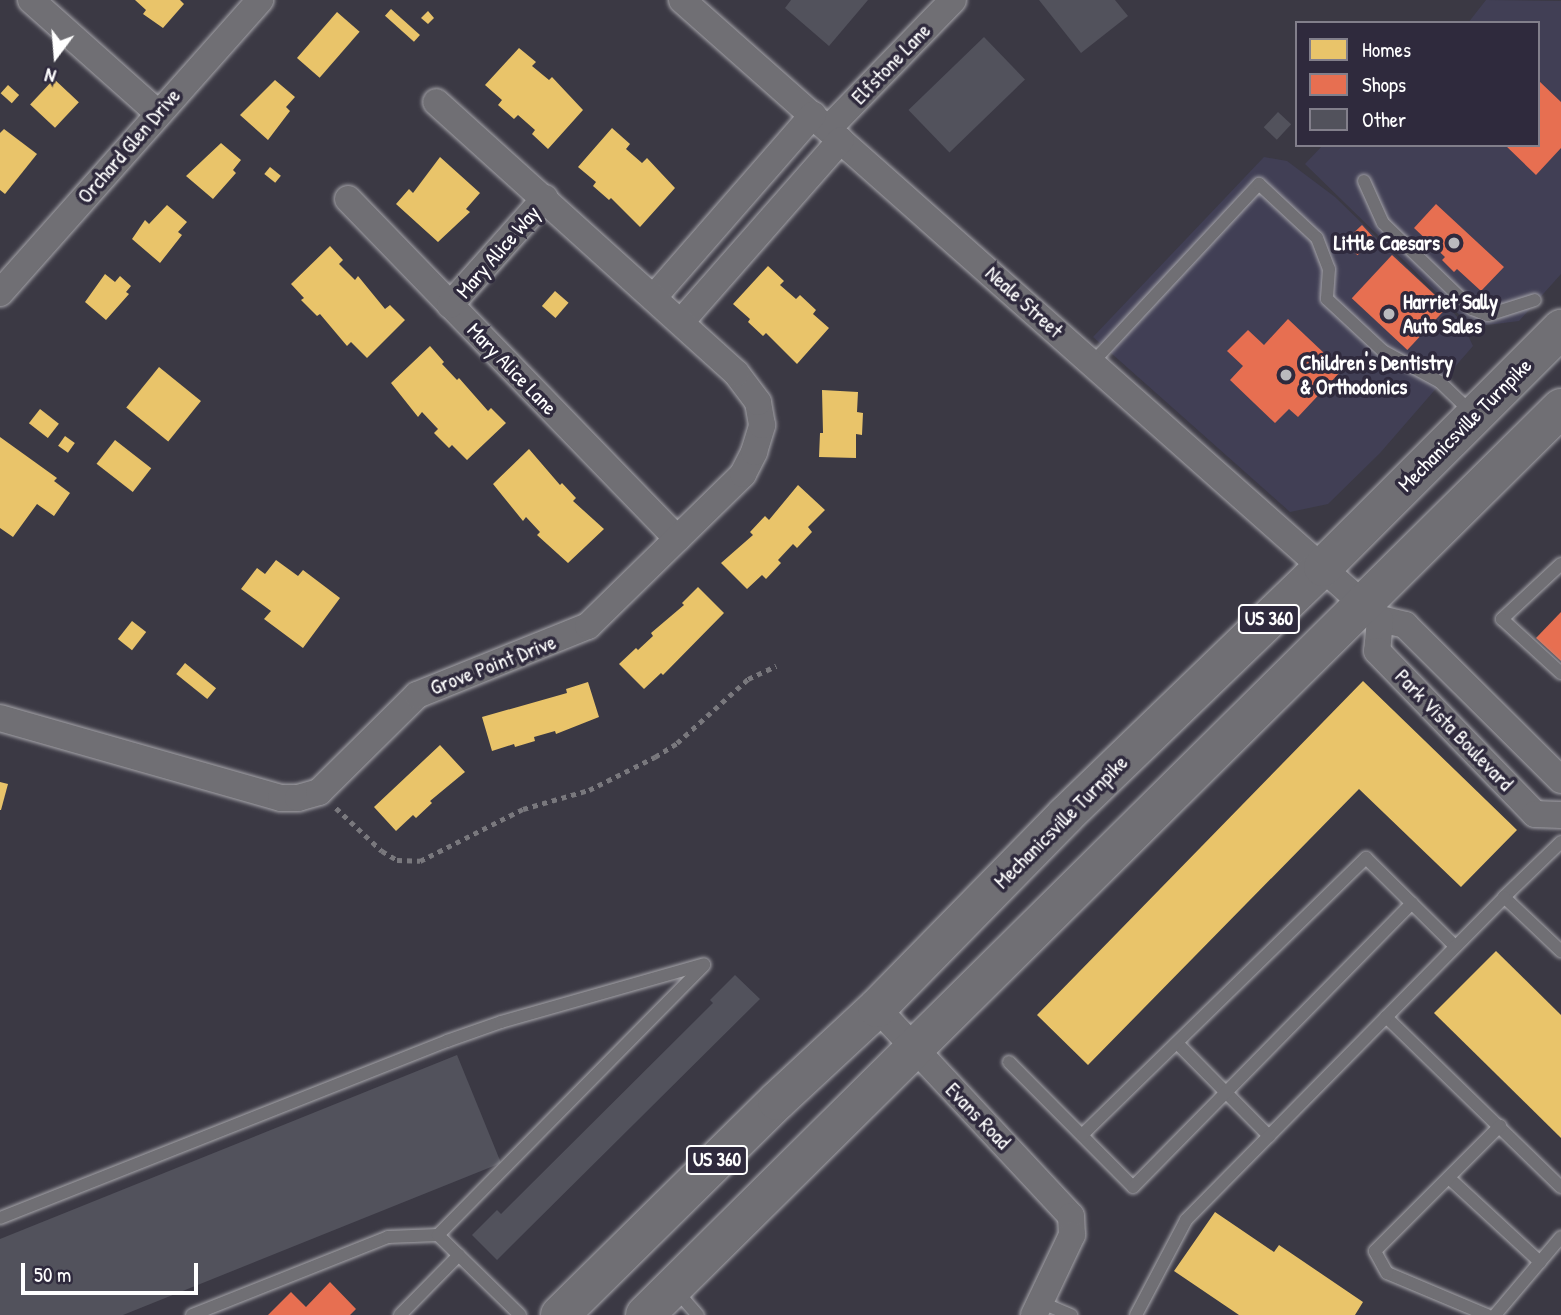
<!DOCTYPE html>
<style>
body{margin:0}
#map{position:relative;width:1561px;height:1315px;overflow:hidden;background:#3b3944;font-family:"Patrick Hand",sans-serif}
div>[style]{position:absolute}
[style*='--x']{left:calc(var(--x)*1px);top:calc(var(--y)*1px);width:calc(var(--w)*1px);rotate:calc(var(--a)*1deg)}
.built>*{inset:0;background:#413f55}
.homes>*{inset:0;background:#e9c46a;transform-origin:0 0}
.shops>*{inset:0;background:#e76f51;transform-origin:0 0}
.building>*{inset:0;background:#52525c;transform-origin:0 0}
.path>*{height:4.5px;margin-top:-2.25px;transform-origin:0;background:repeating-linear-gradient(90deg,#79787d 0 5px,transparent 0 10px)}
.roads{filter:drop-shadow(0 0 2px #a7a6ab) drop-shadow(0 0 2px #a7a6ab)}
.service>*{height:12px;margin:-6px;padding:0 6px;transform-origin:6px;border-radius:6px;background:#706f74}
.minor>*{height:26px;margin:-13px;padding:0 13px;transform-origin:13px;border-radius:13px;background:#706f74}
.trunk>*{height:38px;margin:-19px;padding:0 19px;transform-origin:19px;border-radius:19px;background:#706f74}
.dots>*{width:19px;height:19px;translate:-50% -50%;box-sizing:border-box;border:4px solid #2f2a3d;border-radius:50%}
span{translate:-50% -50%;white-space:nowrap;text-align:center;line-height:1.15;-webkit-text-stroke:7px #2f2a3d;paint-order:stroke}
.shield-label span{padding:2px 5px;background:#2f2a3d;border:2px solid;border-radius:5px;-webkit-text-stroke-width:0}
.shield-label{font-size:19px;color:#fff;font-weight:700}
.street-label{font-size:21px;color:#fff}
.poi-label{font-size:21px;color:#fff;font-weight:700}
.right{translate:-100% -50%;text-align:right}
.left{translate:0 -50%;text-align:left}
.legend{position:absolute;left:1295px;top:21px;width:245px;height:126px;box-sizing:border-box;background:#2f2a3d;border:2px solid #827f8b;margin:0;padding:9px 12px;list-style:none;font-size:21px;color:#fff}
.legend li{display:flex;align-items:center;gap:14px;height:35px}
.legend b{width:35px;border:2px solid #827f8b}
.north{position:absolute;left:21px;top:21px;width:70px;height:70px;-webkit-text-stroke:5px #2f2a3d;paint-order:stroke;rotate:196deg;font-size:19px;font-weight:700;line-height:28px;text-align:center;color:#fff}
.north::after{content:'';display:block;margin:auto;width:24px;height:32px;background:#fff;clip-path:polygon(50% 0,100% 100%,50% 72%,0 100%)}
.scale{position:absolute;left:21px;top:1263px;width:177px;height:32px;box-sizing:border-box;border:4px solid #fff;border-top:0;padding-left:9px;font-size:21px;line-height:24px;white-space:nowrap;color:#fff;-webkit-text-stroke:5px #2f2a3d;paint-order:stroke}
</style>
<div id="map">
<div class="built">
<div style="clip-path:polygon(1486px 0,1561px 1px,1561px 274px,1519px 321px,1472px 327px,1305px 164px,1323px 145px,1538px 145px,1538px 23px,1468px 23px)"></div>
<div style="clip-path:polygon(1264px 157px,1287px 161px,1335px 197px,1449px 308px,1461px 321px,1473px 346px,1380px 453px,1328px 504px,1290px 512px,1093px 337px)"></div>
</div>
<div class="homes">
<div style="clip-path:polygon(135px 0,180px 0,184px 4px,163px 28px,143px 14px,146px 10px)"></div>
<div style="left:391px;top:9px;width:39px;height:9px;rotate:42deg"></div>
<div style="clip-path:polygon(428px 11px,434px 18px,428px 24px,421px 18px)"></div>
<div style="left:337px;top:12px;width:30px;height:61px;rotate:41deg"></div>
<div style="clip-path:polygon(519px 48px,536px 62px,532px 66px,549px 80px,552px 77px,583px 110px,548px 149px,532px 134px,535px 130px,518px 115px,514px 119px,498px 105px,502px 100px,485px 85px)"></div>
<div style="left:54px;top:79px;width:34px;height:35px;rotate:43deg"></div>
<div style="clip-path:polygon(275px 80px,295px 97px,286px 107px,290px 111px,268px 140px,240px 115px)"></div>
<div style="left:8px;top:85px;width:15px;height:11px;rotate:42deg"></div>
<div style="clip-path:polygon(612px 128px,630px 144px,626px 149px,642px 163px,647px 158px,675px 188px,640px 227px,611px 198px,609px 200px,593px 186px,596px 182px,578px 167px)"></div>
<div style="clip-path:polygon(4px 129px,37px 154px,5px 194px,0 190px,0 133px)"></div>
<div style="clip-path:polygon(221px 143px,241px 160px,233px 170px,236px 173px,213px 199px,186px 176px)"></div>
<div style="clip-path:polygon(440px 157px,480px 193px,466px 209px,470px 212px,438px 242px,396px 204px,409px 189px,413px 193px)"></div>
<div style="left:270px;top:167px;width:14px;height:9px;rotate:39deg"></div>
<div style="clip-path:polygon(167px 205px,187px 222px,178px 232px,182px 235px,160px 263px,132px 239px,145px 220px,149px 224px)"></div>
<div style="clip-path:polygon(330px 246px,343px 260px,339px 264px,355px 280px,358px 276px,385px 309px,390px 305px,405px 320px,367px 358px,351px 342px,347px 346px,320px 314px,317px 316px,301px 300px,304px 298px,291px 284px)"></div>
<div style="clip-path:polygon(768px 266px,784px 281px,780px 285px,796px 299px,800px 295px,816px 310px,813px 314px,829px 328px,797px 364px,766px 333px,763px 336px,748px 322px,750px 319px,733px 304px)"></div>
<div style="clip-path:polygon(105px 274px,115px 282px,120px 276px,131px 286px,126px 292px,129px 294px,106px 320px,85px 302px)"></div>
<div style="left:555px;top:291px;width:18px;height:20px;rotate:41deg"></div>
<div style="clip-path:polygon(430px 346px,444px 362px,442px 364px,457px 380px,459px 378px,488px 411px,491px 408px,506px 423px,467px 460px,452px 445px,449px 448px,434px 433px,438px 429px,422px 412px,418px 417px,391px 383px)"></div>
<div style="left:159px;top:367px;width:54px;height:52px;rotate:39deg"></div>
<div style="clip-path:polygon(822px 390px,858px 392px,857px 412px,863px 413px,862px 435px,856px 434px,856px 458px,819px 457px,820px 433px,823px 433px)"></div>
<div style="left:40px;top:409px;width:24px;height:18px;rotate:38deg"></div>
<div style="left:65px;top:436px;width:12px;height:12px;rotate:35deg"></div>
<div style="clip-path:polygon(0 437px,57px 478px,54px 481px,70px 493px,54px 516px,37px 504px,13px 537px,0 528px)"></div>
<div style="left:115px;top:440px;width:46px;height:30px;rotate:38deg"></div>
<div style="clip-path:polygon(529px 449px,560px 485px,562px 483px,576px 498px,573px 501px,604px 529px,568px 563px,537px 535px,540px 532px,526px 517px,523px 521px,493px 484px)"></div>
<div style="clip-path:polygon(798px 485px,825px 510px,808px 527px,812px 532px,797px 548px,793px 544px,778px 560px,781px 563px,766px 579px,762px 575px,747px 589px,721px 563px,753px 535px,750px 532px,765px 516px,769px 520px)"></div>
<div style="clip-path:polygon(276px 560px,298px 576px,303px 570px,340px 598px,303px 648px,264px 619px,271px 611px,241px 589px,257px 568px,265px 574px)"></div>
<div style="clip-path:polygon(698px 587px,724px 613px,663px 675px,661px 673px,644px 689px,619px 664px,636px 648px,638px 650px,653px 636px,651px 633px,684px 605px,682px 603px)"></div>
<div style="left:132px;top:621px;width:18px;height:23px;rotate:38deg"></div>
<div style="left:185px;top:663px;width:40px;height:14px;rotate:39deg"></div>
<div style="clip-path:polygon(1363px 681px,1517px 830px,1461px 887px,1359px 789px,1088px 1065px,1037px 1015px)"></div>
<div style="clip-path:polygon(588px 682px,599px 717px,556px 734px,555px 731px,534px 737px,535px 741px,515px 747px,514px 744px,492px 751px,482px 717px,567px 693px,566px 689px)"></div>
<div style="clip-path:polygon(440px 745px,465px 772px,430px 801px,432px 803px,416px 818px,413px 815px,396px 831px,374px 807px)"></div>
<div style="clip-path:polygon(0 782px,8px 784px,1px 810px,0 810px)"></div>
<div style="clip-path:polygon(1496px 951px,1561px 1015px,1561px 1138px,1434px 1013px)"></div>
<div style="clip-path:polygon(1215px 1212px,1274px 1252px,1279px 1245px,1363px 1302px,1355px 1315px,1239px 1315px,1174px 1271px)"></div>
</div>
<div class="shops">
<div style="clip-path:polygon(1538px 80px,1561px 102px,1561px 148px,1536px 175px,1505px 145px,1538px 145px)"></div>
<div style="clip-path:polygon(1436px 204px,1504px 267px,1481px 291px,1457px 269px,1454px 272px,1442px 260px,1445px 257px,1414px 228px)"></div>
<div style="left:1362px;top:225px;width:19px;height:24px;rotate:47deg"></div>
<div style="left:1392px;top:255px;width:76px;height:59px;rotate:43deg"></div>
<div style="clip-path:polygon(1288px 319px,1342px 370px,1298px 417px,1289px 409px,1275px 423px,1230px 380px,1243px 366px,1227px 351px,1248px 330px,1264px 345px)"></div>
<div style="clip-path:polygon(1561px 612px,1561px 661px,1536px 638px)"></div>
<div style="clip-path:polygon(330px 1282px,356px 1309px,350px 1315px,268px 1315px,291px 1292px,306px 1307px)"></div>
</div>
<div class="building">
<div style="clip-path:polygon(791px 0,868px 0,829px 46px,785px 8px)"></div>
<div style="clip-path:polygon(1039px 0,1115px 0,1128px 16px,1081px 53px)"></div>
<div style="left:984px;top:37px;width:59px;height:105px;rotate:46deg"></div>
<div style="left:1278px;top:112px;width:18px;height:21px;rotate:43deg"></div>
<div style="clip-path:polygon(735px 975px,760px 999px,497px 1260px,472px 1235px,497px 1210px,501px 1214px,713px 1003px,710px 1000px)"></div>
<div style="clip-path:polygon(457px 1055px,501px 1163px,123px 1315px,0 1315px,0 1239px)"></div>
</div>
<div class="path">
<div style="--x:336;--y:808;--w:63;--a:43.1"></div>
<div style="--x:382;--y:851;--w:17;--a:31"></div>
<div style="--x:397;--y:860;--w:23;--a:2"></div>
<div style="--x:420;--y:861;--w:115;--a:-26.8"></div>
<div style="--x:523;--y:809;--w:69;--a:-16.1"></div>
<div style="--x:589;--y:790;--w:74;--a:-26.6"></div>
<div style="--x:655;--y:757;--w:26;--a:-32"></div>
<div style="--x:677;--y:743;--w:96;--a:-42"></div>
<div style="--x:748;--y:679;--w:31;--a:-25"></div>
</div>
<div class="roads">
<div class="service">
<div style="--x:1364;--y:181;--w:46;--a:65.7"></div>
<div style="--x:1383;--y:223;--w:124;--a:44"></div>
<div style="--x:1472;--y:309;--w:17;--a:21"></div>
<div style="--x:1488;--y:315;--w:49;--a:-17.7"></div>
<div style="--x:1092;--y:363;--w:245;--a:-47"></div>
<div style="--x:1259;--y:184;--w:79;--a:43"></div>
<div style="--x:1317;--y:238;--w:33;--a:69"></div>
<div style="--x:1329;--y:269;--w:30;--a:94"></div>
<div style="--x:1327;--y:299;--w:76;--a:42.9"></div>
<div style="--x:1383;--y:351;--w:65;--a:28.5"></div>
<div style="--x:1440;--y:382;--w:45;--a:44.1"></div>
<div style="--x:1561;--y:564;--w:81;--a:137"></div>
<div style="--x:1502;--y:619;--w:80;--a:42.5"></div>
<div style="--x:1561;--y:842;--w:79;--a:136"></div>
<div style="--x:1504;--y:897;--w:79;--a:43.5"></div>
<div style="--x:1386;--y:1017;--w:244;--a:44.2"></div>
<div style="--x:1177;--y:1043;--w:131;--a:45.3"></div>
<div style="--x:1009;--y:1062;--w:176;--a:45.2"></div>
<div style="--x:1133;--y:1187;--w:398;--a:-45.5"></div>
<div style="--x:1082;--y:1135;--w:397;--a:-44.3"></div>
<div style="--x:1366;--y:858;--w:125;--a:44.7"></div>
<div style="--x:1449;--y:1178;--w:124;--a:42.7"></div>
<div style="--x:0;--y:1218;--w:481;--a:-21.6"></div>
<div style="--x:447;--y:1041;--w:57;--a:-19.4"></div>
<div style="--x:501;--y:1022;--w:211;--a:-15.9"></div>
<div style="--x:675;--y:1289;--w:35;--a:49"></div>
<div style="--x:1040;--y:1302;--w:34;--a:23"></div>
<div style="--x:192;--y:1315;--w:211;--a:-21.7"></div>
<div style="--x:388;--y:1237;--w:50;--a:-2.3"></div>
<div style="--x:400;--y:1315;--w:84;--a:-45.5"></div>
<div style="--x:520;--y:1315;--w:115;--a:-135.7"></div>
<div style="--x:438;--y:1235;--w:379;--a:-45.4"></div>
<div style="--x:1136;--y:1315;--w:107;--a:-62.2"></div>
<div style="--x:1186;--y:1220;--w:453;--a:-45.4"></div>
<div style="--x:1487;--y:1315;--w:108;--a:-157.2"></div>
<div style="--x:1387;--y:1273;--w:25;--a:-119"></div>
<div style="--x:1375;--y:1251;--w:177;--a:-45"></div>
<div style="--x:1495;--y:1315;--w:102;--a:-49.8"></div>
</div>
<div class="minor">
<div style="--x:31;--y:0;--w:170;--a:41.7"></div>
<div style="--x:682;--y:0;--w:933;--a:41.57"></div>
<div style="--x:1380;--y:619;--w:26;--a:13"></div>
<div style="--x:1405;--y:625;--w:220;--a:44.8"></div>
<div style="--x:829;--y:128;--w:178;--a:-45.9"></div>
<div style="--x:348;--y:199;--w:473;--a:45.9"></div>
<div style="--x:0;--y:293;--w:392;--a:-48.4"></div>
<div style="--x:654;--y:297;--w:242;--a:-48.9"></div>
<div style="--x:450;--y:305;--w:143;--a:-48.4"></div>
<div style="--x:681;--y:322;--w:242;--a:-48.7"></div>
<div style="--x:1380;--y:619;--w:32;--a:95"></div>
<div style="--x:1377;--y:651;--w:227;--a:45.9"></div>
<div style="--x:1535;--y:814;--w:26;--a:2"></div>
<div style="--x:0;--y:718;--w:292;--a:15.9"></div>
<div style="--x:281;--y:798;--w:17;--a:0"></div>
<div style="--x:298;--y:798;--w:22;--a:-16"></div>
<div style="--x:319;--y:792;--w:138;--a:-44.7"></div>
<div style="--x:417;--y:695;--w:184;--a:-22"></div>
<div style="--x:588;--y:626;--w:217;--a:-44.4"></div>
<div style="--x:743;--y:474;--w:25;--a:-63"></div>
<div style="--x:754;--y:452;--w:28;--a:-73"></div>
<div style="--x:762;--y:425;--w:23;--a:-100"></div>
<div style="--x:758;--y:402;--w:36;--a:-127"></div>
<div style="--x:736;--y:373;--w:404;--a:-137.9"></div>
<div style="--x:877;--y:1008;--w:284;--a:47"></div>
<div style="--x:1071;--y:1216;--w:19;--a:87"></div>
<div style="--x:1072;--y:1235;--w:89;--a:115.4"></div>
</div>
<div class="trunk">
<div style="--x:560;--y:1315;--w:305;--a:-44.6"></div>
<div style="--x:777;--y:1101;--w:137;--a:-42.9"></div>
<div style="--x:877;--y:1008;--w:270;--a:-45.6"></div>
<div style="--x:1066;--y:815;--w:357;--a:-44"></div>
<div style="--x:1323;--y:567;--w:337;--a:-45"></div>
<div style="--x:645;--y:1315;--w:1289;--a:-44.72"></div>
</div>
</div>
<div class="dots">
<div style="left:1454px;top:243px;background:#bababe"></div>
<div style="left:1389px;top:314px;background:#bababe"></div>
<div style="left:1286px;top:375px;background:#bababe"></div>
</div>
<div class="shield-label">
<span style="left:1269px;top:619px">US 360</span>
<span style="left:717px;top:1160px">US 360</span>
</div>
<div class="street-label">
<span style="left:891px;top:64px;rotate:-46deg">Elfstone Lane</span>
<span style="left:129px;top:146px;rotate:-49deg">Orchard Glen Drive</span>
<span style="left:498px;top:252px;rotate:-49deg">Mary Alice Way</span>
<span style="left:1024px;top:302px;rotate:42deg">Neale Street</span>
<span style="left:512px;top:369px;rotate:46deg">Mary Alice Lane</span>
<span style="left:1465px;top:425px;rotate:-45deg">Mechanicsville Turnpike</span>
<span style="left:493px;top:665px;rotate:-21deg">Grove Point Drive</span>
<span style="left:1454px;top:730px;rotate:46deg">Park Vista Boulevard</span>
<span style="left:1061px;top:822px;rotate:-45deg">Mechanicsville Turnpike</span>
<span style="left:978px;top:1116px;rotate:46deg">Evans Road</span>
</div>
<div class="poi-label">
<span class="right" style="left:1440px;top:243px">Little Caesars</span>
<span class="left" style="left:1403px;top:314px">Harriet Sally<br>Auto Sales</span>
<span class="left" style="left:1300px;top:375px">Children's Dentistry<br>&amp; Orthodonics</span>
</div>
<ul class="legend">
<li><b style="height:19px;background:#e9c46a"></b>Homes</li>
<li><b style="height:19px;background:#e76f51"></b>Shops</li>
<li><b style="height:19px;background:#52525c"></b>Other</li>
</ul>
<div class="north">N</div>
<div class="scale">50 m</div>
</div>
